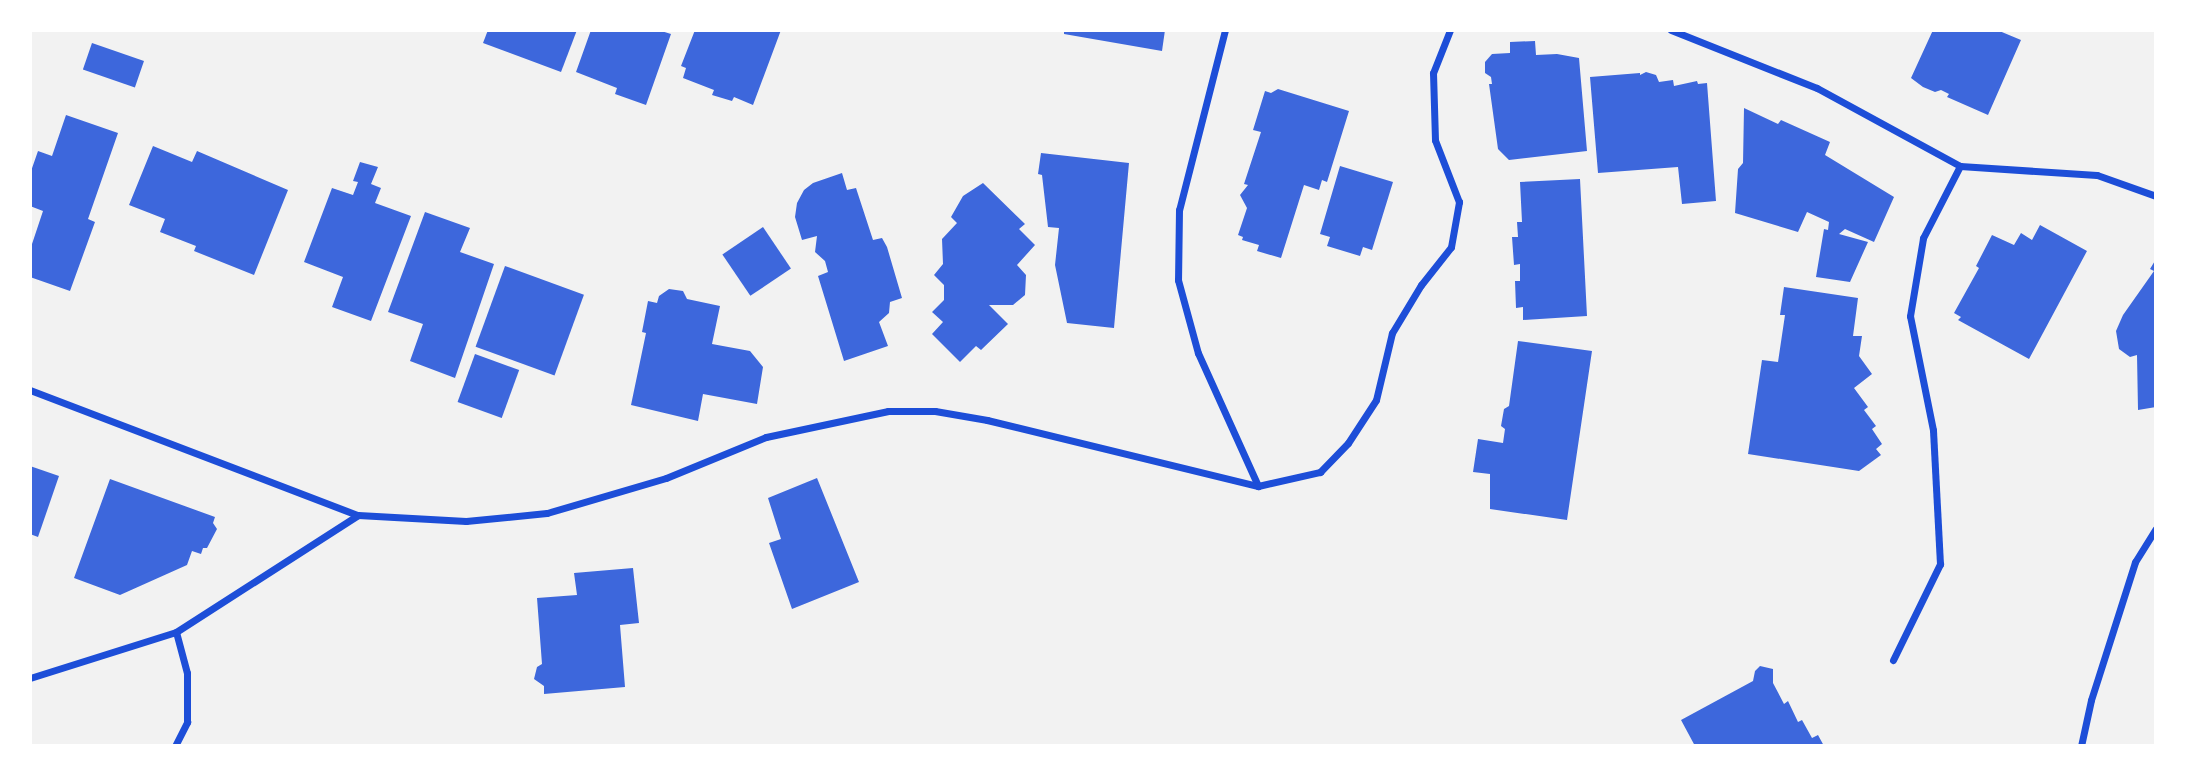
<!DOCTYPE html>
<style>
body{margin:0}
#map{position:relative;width:2186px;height:776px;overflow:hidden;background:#f2f2f2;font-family:Helvetica,sans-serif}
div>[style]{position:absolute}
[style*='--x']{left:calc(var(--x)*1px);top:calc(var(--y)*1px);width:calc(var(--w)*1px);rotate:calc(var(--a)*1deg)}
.building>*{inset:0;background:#3d67dc;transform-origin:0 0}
.minor>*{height:7px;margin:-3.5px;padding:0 3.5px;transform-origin:3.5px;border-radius:3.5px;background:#1d4ed8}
span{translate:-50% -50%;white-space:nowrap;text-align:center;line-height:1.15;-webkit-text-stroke:7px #fff;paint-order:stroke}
.frame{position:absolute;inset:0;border:32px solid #fff;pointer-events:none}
</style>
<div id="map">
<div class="building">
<div style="clip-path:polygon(488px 30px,577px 30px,561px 72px,483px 43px)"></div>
<div style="clip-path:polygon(591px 30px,658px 30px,671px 34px,646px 105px,615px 94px,617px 88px,576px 72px)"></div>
<div style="clip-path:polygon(695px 30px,781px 30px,753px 105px,734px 97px,732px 101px,712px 95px,714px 90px,683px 78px,686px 68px,681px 66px)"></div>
<div style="clip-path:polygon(1064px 30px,1165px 30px,1162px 51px,1064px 34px)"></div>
<div style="clip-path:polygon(1933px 30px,1997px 30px,2021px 40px,1988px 115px,1947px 97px,1949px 94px,1941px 90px,1935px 92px,1923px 87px,1911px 78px)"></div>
<div style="clip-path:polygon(1535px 41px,1536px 55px,1557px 54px,1579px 58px,1587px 151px,1509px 160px,1498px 149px,1489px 84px,1492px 84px,1491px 77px,1485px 73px,1485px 62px,1492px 54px,1510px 53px,1510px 42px)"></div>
<div style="left:92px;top:43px;width:55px;height:28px;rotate:19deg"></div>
<div style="clip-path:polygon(1646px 72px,1656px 75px,1659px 82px,1673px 80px,1674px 86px,1697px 81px,1698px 84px,1707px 83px,1716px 201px,1682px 204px,1678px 167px,1598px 173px,1590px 77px,1640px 73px,1640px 75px)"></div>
<div style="clip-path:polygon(1278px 89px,1349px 111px,1327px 182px,1322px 180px,1319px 190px,1304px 185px,1281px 258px,1257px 251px,1259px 245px,1242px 240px,1243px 237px,1238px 235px,1247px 208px,1240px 195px,1248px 185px,1244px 184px,1261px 132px,1253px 130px,1265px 91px,1271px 93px)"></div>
<div style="clip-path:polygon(1744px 108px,1778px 124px,1781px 120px,1830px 142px,1825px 155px,1894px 197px,1874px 242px,1845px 229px,1839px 234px,1868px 242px,1850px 282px,1816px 277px,1824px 229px,1828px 230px,1829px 222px,1807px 212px,1798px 232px,1735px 213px,1738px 169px,1743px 163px)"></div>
<div style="clip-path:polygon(66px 115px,118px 133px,88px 219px,95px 222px,70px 291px,30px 277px,30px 250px,43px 211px,30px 206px,30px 174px,38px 151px,52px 156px)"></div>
<div style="clip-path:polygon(153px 146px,192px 162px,197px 151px,288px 190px,254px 275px,194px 251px,196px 246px,160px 232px,165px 219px,129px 205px)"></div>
<div style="clip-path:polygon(1041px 153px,1129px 163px,1114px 328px,1067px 323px,1055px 265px,1059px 228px,1048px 227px,1042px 175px,1038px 174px)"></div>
<div style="clip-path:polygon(360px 162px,378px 167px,371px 184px,381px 188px,375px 203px,411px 216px,371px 321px,332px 307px,343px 277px,304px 262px,332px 188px,353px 195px,358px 182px,353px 181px)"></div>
<div style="clip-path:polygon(1340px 166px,1393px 182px,1372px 250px,1363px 247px,1360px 256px,1327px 246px,1330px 237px,1320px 234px)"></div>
<div style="clip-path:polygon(842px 173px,847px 190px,856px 188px,873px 240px,882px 238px,887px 247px,902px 298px,890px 302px,889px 313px,879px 322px,888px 346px,844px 361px,818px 276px,828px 272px,825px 261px,815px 252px,817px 236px,802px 240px,795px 217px,797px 203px,804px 190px,813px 183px)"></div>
<div style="clip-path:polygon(1580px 179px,1587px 316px,1523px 320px,1523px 307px,1516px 308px,1515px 281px,1520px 281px,1520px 264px,1514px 265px,1512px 237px,1518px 237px,1517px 222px,1522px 222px,1520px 182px)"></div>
<div style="clip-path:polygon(983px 183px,1025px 224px,1019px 229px,1035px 245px,1017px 265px,1026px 275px,1025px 295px,1013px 305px,989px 305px,1008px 324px,981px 350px,976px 346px,960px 362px,932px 334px,943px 322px,932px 312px,944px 300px,944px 285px,934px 275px,943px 264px,942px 239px,957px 223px,951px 217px,963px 196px)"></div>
<div style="clip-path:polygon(425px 212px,470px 228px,460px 252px,494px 264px,455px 378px,410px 361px,423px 324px,388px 312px)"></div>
<div style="clip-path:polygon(2040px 225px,2087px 251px,2029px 359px,1958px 320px,1961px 317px,1954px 313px,1979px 268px,1976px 266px,1992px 235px,2014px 245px,2021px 233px,2032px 240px)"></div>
<div style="left:763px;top:227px;width:50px;height:49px;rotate:56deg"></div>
<div style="clip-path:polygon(2156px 259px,2156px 407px,2138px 410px,2137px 355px,2130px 357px,2119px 349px,2116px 331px,2123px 315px,2154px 271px,2150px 269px)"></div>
<div style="left:505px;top:266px;width:84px;height:86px;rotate:20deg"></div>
<div style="clip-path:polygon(1784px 287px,1858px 298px,1853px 336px,1862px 336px,1859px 356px,1872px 374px,1854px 388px,1868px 407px,1864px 410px,1876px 426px,1872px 429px,1882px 444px,1876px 449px,1881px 455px,1859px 471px,1748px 454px,1762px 360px,1778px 362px,1785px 315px,1780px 315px)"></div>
<div style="clip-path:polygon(669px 289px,683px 291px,687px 299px,720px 306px,712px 344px,750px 351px,763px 367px,757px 404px,703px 394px,698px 421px,631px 405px,646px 333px,642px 332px,648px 301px,657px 303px,659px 296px)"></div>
<div style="clip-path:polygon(1518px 341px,1592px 351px,1567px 520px,1490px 509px,1490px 474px,1473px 472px,1478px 439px,1503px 443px,1505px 429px,1501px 426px,1504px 409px,1509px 406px)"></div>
<div style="left:475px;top:354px;width:47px;height:51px;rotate:20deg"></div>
<div style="clip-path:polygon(30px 466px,59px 476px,38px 537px,30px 534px)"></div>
<div style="clip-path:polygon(817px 478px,859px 582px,792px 609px,769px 543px,781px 539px,768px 498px)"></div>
<div style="clip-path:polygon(110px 479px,215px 517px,213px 523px,217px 529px,207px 548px,203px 548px,201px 554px,192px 551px,187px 565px,120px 595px,74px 578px)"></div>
<div style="clip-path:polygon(633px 568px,639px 623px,620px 625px,625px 687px,544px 694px,544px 686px,534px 679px,537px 667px,542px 664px,537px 598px,577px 595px,574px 573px)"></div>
<div style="clip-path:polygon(1760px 666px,1773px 669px,1773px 683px,1784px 704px,1788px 701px,1798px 722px,1802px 720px,1812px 738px,1818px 735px,1824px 746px,1695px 746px,1681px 720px,1753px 681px,1755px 671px)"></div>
</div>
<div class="minor">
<div style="--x:1225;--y:30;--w:186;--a:104.3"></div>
<div style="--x:1179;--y:210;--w:70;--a:90.8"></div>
<div style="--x:1178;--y:280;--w:76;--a:74.7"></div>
<div style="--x:1198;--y:353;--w:146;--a:65.7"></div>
<div style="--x:1671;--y:30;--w:157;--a:21.7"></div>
<div style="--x:1817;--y:88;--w:163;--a:28.6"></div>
<div style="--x:1960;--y:166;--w:137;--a:3.8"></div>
<div style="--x:2097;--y:175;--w:63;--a:19.6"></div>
<div style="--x:30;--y:390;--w:351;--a:20.9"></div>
<div style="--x:358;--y:515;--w:108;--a:3.2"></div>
<div style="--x:466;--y:521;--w:81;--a:-5.6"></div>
<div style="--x:547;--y:513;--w:124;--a:-16.4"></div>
<div style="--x:666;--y:478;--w:108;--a:-22.3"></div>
<div style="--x:766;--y:437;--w:125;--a:-12"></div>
<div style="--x:888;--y:411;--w:47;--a:0"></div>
<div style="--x:935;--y:411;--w:53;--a:9.8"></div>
<div style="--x:987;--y:420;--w:279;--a:13.7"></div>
<div style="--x:1258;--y:486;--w:64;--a:-12.7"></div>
<div style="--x:1320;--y:472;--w:40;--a:-46"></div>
<div style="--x:1348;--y:443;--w:51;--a:-56.9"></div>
<div style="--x:1376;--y:400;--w:69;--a:-76.6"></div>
<div style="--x:1392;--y:333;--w:56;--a:-58.9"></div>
<div style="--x:1421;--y:285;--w:48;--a:-51.7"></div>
<div style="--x:1451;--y:247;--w:46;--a:-79.9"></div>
<div style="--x:1459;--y:202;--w:66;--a:-111.2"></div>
<div style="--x:1435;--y:140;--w:67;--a:-91.7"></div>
<div style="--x:1433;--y:73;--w:46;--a:-68.4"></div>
<div style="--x:1893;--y:660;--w:107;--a:-63.9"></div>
<div style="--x:1940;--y:564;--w:134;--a:-93"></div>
<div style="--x:1933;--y:430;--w:116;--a:-101.4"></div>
<div style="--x:1910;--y:316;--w:79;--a:-80.5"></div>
<div style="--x:1923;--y:238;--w:81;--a:-62.8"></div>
<div style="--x:30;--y:678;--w:153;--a:-17.5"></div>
<div style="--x:176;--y:632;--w:216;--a:-32.7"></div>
<div style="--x:175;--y:746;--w:27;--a:-63"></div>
<div style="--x:187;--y:722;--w:49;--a:-90"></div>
<div style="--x:187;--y:673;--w:42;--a:-105"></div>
<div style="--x:2081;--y:746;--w:47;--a:-77.7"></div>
<div style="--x:2091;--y:700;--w:145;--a:-72.3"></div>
<div style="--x:2135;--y:562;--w:39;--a:-58"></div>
</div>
<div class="frame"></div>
</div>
